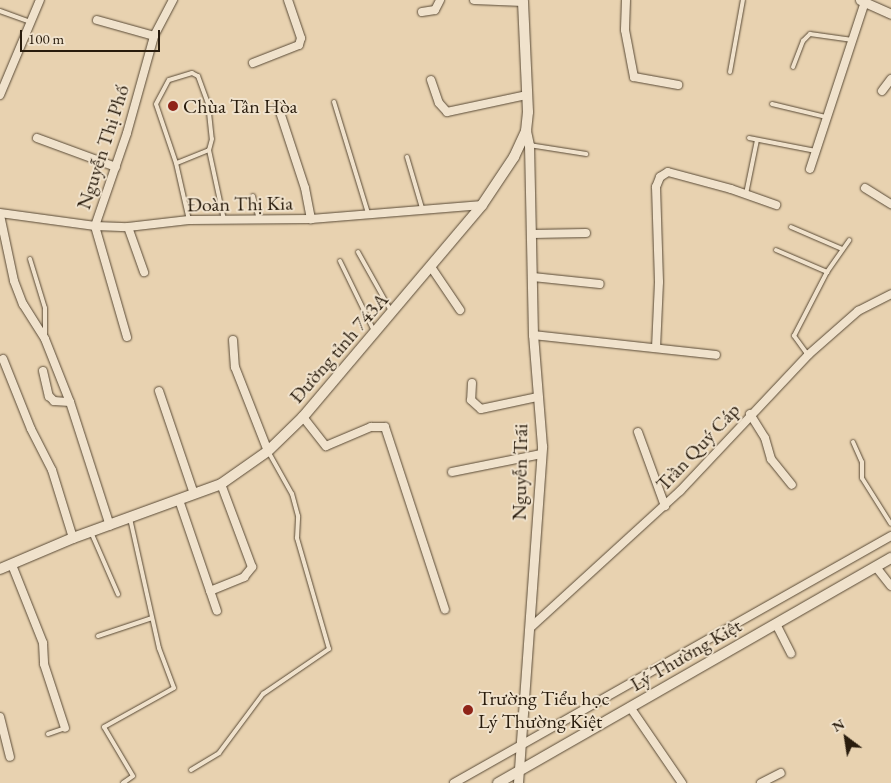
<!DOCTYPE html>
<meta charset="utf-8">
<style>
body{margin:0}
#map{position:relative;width:891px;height:783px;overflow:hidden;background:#e8d2b0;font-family:"EB Garamond",serif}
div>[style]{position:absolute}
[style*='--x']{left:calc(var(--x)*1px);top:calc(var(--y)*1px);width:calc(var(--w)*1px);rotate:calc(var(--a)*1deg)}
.roads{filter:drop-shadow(0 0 1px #594a36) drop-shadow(0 0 1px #594a36)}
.service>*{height:4px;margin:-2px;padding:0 2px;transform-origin:2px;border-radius:2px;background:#f0e2cc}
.minor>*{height:8px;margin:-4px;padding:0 4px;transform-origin:4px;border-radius:4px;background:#f0e2cc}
.tertiary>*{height:9px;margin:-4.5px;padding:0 4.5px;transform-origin:4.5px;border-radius:4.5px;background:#f0e2cc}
.secondary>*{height:10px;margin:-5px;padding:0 5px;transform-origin:5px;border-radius:5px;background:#f0e2cc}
.dots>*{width:14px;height:14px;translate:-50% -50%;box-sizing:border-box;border:2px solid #f0e2cc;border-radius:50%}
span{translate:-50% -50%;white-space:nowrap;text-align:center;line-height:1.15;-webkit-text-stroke:4px #f0e2cc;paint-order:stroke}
.poi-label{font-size:20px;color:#291c0d}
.left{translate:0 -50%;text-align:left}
.street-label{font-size:20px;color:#291c0d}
.north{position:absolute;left:821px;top:713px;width:50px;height:50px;-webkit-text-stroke:4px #f0e2cc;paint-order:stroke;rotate:329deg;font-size:14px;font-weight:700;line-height:20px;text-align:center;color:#291c0d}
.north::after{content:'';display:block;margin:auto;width:18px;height:22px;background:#291c0d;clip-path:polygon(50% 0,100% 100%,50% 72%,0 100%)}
.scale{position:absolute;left:20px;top:30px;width:140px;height:22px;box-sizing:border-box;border:2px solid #291c0d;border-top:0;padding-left:6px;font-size:15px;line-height:18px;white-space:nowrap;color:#291c0d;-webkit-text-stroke:4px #f0e2cc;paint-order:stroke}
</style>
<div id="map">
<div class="roads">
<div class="service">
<div style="--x:0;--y:11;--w:32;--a:20"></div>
<div style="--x:793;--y:67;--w:28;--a:-69"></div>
<div style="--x:803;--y:41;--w:10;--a:-45"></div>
<div style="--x:810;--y:34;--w:43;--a:7.9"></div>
<div style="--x:730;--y:72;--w:73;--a:-79.8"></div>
<div style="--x:334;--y:102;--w:116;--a:73"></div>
<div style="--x:772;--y:104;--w:56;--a:13.5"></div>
<div style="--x:749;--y:138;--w:68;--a:11"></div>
<div style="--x:529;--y:145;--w:58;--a:9"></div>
<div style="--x:209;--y:150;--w:72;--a:77.9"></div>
<div style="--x:407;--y:157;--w:53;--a:73.6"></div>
<div style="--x:176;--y:163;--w:62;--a:-108.7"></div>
<div style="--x:156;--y:104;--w:27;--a:-62"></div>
<div style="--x:169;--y:80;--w:24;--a:-17"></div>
<div style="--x:192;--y:73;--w:7;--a:27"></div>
<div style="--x:198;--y:76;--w:29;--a:70"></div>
<div style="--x:208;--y:103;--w:36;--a:84"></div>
<div style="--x:212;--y:139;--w:11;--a:105"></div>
<div style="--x:209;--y:150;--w:35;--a:158"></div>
<div style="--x:176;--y:163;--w:58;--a:77.2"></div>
<div style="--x:746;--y:194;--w:55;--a:-78.5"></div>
<div style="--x:253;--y:196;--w:25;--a:76"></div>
<div style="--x:791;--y:227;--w:56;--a:23.3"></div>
<div style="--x:776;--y:250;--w:56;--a:23.3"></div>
<div style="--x:358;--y:252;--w:68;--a:60.8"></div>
<div style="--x:30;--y:259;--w:51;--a:73"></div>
<div style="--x:45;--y:308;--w:29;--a:90"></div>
<div style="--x:340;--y:261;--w:78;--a:64.1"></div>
<div style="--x:808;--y:355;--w:24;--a:-126"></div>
<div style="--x:794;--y:336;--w:72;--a:-62.7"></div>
<div style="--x:827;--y:272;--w:39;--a:-55"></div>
<div style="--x:853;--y:442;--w:22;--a:66"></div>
<div style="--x:862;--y:462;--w:16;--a:90"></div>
<div style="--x:862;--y:478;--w:54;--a:57.8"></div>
<div style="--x:91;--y:532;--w:68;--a:66.5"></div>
<div style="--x:98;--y:636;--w:57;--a:-18.4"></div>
<div style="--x:48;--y:734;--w:18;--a:-19"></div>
<div style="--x:191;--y:770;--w:33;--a:-31"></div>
<div style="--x:219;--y:753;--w:74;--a:-53.3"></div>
<div style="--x:263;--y:694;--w:80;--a:-34.3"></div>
<div style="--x:329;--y:649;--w:116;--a:-106.1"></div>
<div style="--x:297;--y:538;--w:22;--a:-87"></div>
<div style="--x:298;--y:516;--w:23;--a:-105"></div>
<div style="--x:292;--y:494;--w:49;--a:-119.2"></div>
<div style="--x:123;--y:783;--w:12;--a:-35"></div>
<div style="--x:133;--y:776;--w:57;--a:-120.6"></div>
<div style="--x:104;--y:727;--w:80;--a:-29.1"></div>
<div style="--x:174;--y:688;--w:43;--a:-110.6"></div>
<div style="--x:159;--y:648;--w:133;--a:-102.6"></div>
</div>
<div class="minor">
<div style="--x:474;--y:0;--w:49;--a:2.3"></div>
<div style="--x:626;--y:0;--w:30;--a:92"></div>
<div style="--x:625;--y:30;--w:48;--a:79.2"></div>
<div style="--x:634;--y:77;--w:45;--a:10.3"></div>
<div style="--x:422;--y:12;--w:13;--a:-9"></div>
<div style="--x:435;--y:10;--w:11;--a:-63"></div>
<div style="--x:97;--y:20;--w:59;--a:15.7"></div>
<div style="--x:253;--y:63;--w:49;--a:-21.4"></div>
<div style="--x:299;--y:45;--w:7;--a:-74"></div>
<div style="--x:301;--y:38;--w:40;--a:-108.9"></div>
<div style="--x:431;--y:80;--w:24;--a:71"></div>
<div style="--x:439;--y:103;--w:12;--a:48"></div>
<div style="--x:447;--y:112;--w:82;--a:-12"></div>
<div style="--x:882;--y:91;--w:15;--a:-53"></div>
<div style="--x:0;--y:95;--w:103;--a:-67.2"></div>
<div style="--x:278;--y:106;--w:86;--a:71.8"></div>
<div style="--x:305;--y:188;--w:32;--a:79"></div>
<div style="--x:37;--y:138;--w:84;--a:20.2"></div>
<div style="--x:810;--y:169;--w:176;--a:-71.8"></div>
<div style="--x:865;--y:188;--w:31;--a:32"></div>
<div style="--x:0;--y:213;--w:96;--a:7.8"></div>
<div style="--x:95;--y:226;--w:33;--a:2"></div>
<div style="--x:128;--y:227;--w:61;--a:-6.5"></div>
<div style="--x:189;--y:220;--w:122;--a:-0.5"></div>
<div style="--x:311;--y:219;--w:172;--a:-4.7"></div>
<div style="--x:0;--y:215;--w:67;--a:78"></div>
<div style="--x:14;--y:281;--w:25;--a:69"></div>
<div style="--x:23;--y:304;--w:41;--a:57.8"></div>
<div style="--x:45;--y:339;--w:68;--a:68.4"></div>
<div style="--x:128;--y:227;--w:48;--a:70.4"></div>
<div style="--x:532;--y:234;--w:54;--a:-1.1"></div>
<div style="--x:431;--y:267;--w:52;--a:56"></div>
<div style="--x:533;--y:277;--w:67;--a:6"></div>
<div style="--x:533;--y:335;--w:184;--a:6.2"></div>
<div style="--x:127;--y:337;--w:116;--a:-106.1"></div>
<div style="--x:95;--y:226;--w:98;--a:-71"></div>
<div style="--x:127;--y:133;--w:101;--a:-74.4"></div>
<div style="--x:154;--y:36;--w:41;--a:-62.2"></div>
<div style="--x:233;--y:340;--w:27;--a:86"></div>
<div style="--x:235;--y:367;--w:90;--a:68.6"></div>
<div style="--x:656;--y:348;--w:66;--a:-87.4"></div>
<div style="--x:659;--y:282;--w:95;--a:-91.8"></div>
<div style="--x:656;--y:187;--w:11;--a:-68"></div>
<div style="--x:660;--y:177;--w:9;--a:-32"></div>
<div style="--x:668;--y:172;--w:65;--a:15.1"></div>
<div style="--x:731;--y:189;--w:48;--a:19.6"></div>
<div style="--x:3;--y:359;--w:75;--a:68.2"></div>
<div style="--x:31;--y:429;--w:46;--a:62.9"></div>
<div style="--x:52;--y:470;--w:71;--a:72.8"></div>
<div style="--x:43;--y:371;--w:26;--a:77"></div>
<div style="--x:49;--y:396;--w:7;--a:45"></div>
<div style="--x:54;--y:401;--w:16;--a:4"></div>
<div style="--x:70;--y:402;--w:130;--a:72.1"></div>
<div style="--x:472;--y:383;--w:17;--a:93"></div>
<div style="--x:471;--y:400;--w:13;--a:42"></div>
<div style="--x:481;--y:409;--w:57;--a:-12.1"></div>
<div style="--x:159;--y:391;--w:109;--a:71.2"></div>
<div style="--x:750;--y:414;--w:28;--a:58"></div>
<div style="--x:765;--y:438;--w:22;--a:74"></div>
<div style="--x:771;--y:459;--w:33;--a:51"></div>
<div style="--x:303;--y:417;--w:37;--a:52"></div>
<div style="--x:326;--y:446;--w:49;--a:-22.9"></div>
<div style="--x:371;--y:427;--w:14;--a:0"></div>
<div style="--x:385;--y:427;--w:192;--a:71.8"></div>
<div style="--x:638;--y:432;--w:79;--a:70"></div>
<div style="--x:452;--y:472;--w:91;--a:-11.4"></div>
<div style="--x:179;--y:500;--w:117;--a:71.1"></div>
<div style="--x:12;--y:565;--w:84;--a:68.3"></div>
<div style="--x:43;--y:643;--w:21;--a:87"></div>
<div style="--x:44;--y:664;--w:67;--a:71.8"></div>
<div style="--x:876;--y:567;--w:24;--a:52"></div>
<div style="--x:210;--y:591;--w:37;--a:-22"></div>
<div style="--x:244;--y:577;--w:13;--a:-51"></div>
<div style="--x:252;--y:567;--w:89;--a:-110.5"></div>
<div style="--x:776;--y:624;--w:33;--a:63"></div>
<div style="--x:531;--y:627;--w:202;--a:-42.4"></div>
<div style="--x:680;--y:491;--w:187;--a:-46.7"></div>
<div style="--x:808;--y:355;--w:67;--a:-41.3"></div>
<div style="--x:858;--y:311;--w:37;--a:-27"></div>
<div style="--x:630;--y:707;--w:92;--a:55.6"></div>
<div style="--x:0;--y:717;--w:41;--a:76"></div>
<div style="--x:454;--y:783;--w:502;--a:-29.48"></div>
<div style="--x:761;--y:783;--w:22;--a:-27"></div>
</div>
<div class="tertiary">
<div style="--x:860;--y:0;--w:34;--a:24"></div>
<div style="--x:518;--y:783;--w:338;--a:-85.9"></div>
<div style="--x:542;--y:446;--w:111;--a:-94.6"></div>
<div style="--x:533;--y:335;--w:190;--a:-91.2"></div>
<div style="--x:529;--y:145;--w:14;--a:-102"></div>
</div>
<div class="secondary">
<div style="--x:0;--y:569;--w:79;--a:-23"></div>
<div style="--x:73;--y:538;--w:158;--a:-20"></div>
<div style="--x:221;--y:484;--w:57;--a:-35.1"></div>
<div style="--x:268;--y:451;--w:49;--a:-44.2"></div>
<div style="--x:303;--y:417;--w:277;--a:-49.8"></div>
<div style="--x:482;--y:205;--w:58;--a:-56.3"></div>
<div style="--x:514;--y:157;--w:29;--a:-65"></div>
<div style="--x:526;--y:131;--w:19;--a:-84"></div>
<div style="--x:528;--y:112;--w:112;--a:-92.6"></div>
<div style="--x:498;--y:783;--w:453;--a:-29.8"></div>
</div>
</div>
<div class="dots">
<div style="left:173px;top:106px;background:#8f2418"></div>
<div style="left:468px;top:710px;background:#8f2418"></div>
</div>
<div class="poi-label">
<span class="left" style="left:183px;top:106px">Chùa Tân Hòa</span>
<span class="left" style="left:478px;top:710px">Trường Tiểu học<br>Lý Thường Kiệt</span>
</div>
<div class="street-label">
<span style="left:103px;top:147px;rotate:-72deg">Nguyễn Thị Phố</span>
<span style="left:240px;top:204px;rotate:-1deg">Đoàn Thị Kia</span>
<span style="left:339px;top:348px;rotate:-49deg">Đường tỉnh 743A</span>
<span style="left:698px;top:447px;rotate:-47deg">Trần Quý Cáp</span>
<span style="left:520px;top:472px;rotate:-89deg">Nguyễn Trãi</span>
<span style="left:686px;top:655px;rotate:-30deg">Lý Thường Kiệt</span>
</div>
<div class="north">N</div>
<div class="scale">100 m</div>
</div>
